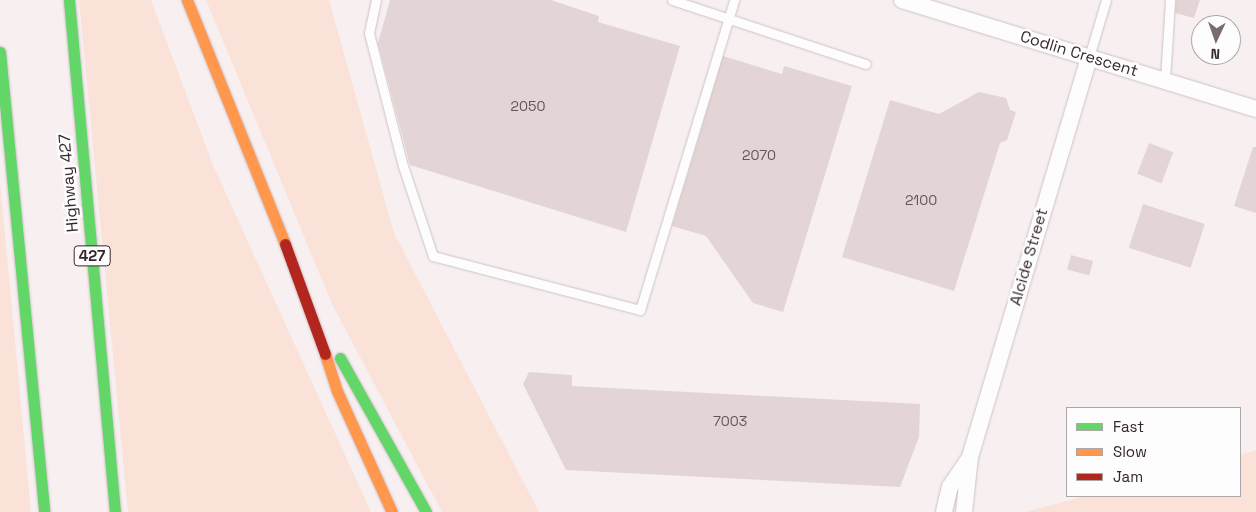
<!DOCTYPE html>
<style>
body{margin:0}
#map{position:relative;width:1256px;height:512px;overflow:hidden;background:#f8eff1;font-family:"Space Grotesk",sans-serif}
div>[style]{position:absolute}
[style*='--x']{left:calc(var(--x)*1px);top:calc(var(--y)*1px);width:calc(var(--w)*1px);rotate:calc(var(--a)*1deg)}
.green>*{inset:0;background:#fae2d8}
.building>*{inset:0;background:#e3d5d5;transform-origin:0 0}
.roads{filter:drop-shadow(0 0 1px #cec2c6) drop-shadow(0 0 1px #cec2c6)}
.lane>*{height:9px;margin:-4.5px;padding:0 4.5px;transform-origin:4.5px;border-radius:4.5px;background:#fefdfd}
.street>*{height:16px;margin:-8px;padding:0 8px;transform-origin:8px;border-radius:8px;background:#fefdfd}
.fast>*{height:11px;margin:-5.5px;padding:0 5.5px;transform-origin:5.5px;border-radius:5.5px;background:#63d668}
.slow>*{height:11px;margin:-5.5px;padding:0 5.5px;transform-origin:5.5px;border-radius:5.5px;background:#ff974d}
.jam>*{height:11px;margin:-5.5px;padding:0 5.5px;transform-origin:5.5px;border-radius:5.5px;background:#b3261e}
span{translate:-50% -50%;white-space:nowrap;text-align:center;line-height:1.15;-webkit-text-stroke:5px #fdfdfd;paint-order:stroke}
.number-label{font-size:14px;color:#635458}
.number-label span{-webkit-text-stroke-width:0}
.shield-label span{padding:1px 4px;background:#fdfdfd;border:1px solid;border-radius:4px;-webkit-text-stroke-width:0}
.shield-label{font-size:15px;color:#35262b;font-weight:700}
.street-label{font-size:16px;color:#35262b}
.legend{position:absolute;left:1066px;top:407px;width:175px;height:90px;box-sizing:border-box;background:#fdfdfd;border:1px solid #ada7a9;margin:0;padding:6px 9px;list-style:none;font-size:15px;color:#35262b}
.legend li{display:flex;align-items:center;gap:10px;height:25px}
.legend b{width:25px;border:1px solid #ada7a9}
.north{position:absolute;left:1191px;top:15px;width:50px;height:50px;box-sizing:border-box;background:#fdfdfd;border:1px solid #ada7a9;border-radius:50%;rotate:183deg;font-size:14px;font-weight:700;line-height:20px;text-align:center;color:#35262b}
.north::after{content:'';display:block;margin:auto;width:18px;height:22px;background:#796c70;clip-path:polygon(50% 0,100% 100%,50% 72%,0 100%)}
</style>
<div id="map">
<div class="green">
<div style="clip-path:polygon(79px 0,151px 0,213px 165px,371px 512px,128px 512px)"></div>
<div style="clip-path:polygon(206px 0,329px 0,394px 233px,539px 512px,442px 512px,332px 304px)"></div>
<div style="clip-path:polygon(0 182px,31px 512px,0 512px)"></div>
<div style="clip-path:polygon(1256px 450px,1256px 512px,1025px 512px,1086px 496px,1240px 496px,1240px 455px)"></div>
</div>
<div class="building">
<div style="clip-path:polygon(390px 0,551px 0,599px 16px,598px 22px,680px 46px,626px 232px,410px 165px,378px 43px)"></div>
<div style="clip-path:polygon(1176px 0,1200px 0,1194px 18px,1175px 13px)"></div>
<div style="clip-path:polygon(723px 56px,782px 74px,784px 66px,852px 86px,783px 312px,753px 303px,706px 236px,672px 226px)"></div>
<div style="clip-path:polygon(979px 92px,1006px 98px,1010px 110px,1016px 112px,1007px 140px,1000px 143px,954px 291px,842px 257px,890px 100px,939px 114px)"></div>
<div style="left:1149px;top:143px;width:26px;height:33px;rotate:21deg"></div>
<div style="clip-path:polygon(1253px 147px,1256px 147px,1256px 213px,1234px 206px)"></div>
<div style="left:1143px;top:204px;width:65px;height:46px;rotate:18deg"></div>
<div style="left:1071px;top:255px;width:23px;height:15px;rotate:15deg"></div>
<div style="clip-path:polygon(529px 372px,572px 375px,572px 386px,920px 404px,919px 437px,900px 487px,566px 470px,523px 384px)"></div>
</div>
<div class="roads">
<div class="lane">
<div style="--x:376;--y:0;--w:34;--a:102"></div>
<div style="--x:369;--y:33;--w:137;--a:75.7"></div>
<div style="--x:403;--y:166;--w:95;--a:71.6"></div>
<div style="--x:433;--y:256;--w:214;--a:14.6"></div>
<div style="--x:640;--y:310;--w:324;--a:-73.1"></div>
<div style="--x:672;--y:0;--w:204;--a:18.3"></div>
<div style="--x:1089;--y:57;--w:59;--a:-73.4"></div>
<div style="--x:1165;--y:80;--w:80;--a:-86.4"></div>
</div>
<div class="street">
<div style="--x:902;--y:0;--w:370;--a:17.1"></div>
<div style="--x:944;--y:512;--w:26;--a:-77"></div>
<div style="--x:950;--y:487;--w:36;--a:-56"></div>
<div style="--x:964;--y:512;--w:55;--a:-83.8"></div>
<div style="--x:970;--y:457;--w:417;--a:-73.4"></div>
</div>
<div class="fast">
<div style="--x:69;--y:0;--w:514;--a:84.87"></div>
<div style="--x:0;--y:52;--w:462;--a:84.5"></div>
<div style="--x:340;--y:358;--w:176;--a:60.8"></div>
</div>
<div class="slow">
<div style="--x:187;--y:0;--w:263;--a:68.1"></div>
<div style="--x:325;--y:354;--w:39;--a:72"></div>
<div style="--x:337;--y:391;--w:133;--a:65.6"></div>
</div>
<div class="jam">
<div style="--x:285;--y:244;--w:117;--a:70"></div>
</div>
</div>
<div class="number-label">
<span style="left:528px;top:106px">2050</span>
<span style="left:759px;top:155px">2070</span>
<span style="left:921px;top:200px">2100</span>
<span style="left:730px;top:421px">7003</span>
</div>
<div class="shield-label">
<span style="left:92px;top:256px">427</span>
</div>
<div class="street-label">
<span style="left:1079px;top:54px;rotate:17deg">Codlin Crescent</span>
<span style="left:69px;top:183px;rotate:-95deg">Highway 427</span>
<span style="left:1029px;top:257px;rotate:-74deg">Alcide Street</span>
</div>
<ul class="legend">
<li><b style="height:6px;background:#63d668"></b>Fast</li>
<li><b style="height:6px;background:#ff974d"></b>Slow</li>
<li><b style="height:6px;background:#b3261e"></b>Jam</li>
</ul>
<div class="north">N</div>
</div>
